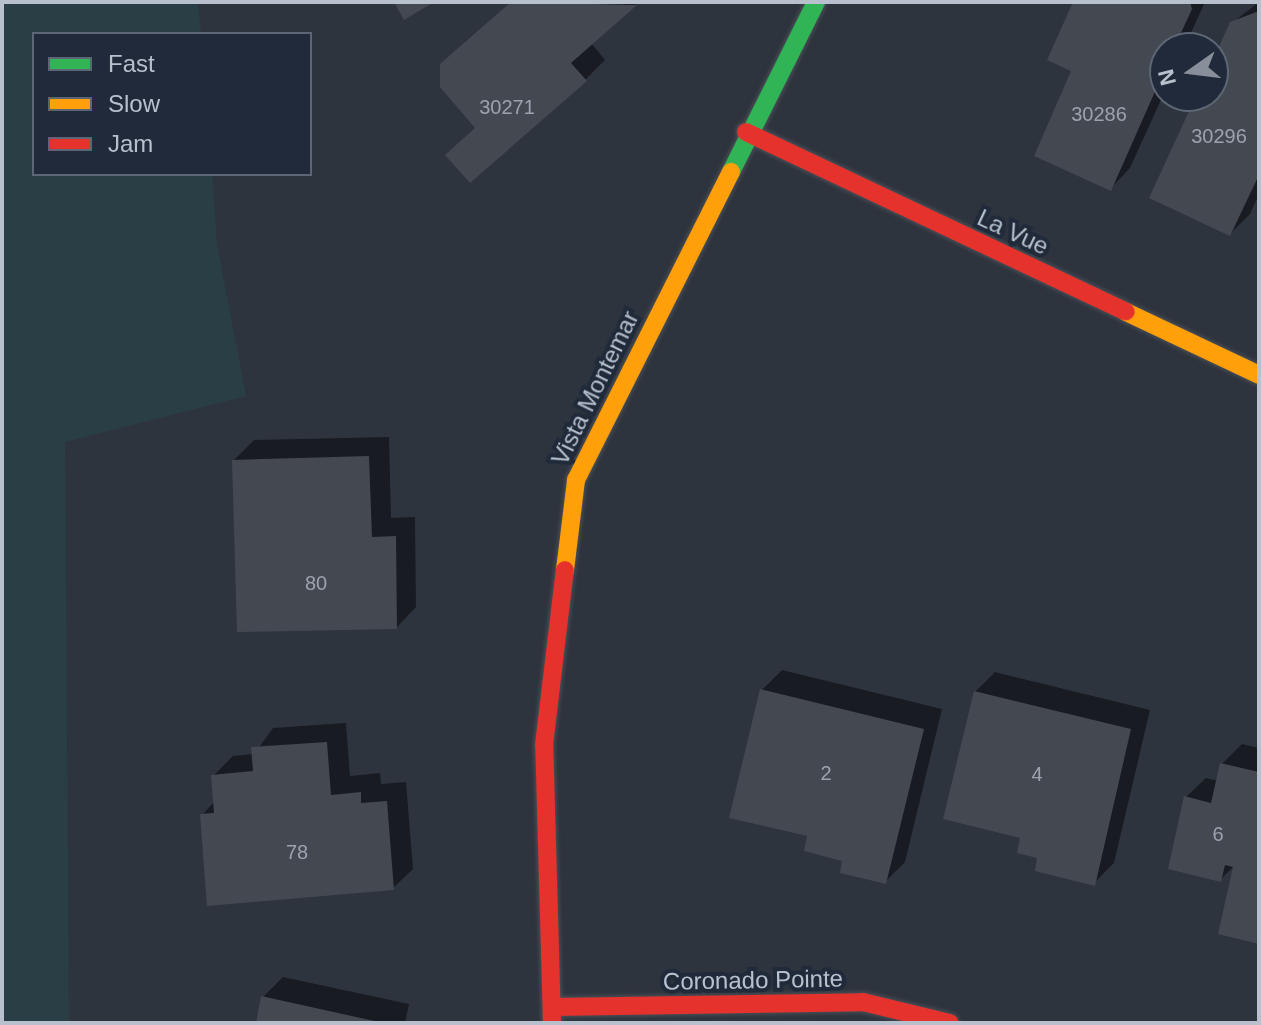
<!DOCTYPE html>
<style>
body{margin:0}
#map{position:relative;width:1261px;height:1025px;overflow:hidden;background:#2e343e;font-family:Arial,sans-serif}
div>[style]{position:absolute}
[style*='--x']{left:calc(var(--x)*1px);top:calc(var(--y)*1px);width:calc(var(--w)*1px);rotate:calc(var(--a)*1deg)}
.green>*{inset:0;background:#2a3f45}
.shadow>*{inset:0;background:#0007}
.building>*{inset:0;background:#434851}
.roads{filter:drop-shadow(0 0 2px #4a4f56) drop-shadow(0 0 2px #4a4f56)}
.fast>*{height:18px;margin:-9px;padding:0 9px;transform-origin:9px;border-radius:9px;background:#30b455}
.slow>*{height:18px;margin:-9px;padding:0 9px;transform-origin:9px;border-radius:9px;background:#ff9f0a}
.jam>*{height:18px;margin:-9px;padding:0 9px;transform-origin:9px;border-radius:9px;background:#e5322d}
span{translate:-50% -50%;white-space:nowrap;text-align:center;line-height:1.15;-webkit-text-stroke:8px #202a3a;paint-order:stroke}
.number-label{font-size:20px;color:#9ca2ae}
.number-label span{-webkit-text-stroke-width:0}
.street-label{font-size:24px;color:#b9c0cd}
.frame{position:absolute;inset:0;border:4px solid #b9c0cd;pointer-events:none}
.legend{position:absolute;left:32px;top:32px;width:280px;height:144px;box-sizing:border-box;background:#202a3a;border:2px solid #5d6675;margin:0;padding:10px 14px;list-style:none;font-size:24px;color:#b9c0cd}
.legend li{display:flex;align-items:center;gap:16px;height:40px}
.legend b{width:40px;border:2px solid #5d6675}
.north{position:absolute;left:1149px;top:32px;width:80px;height:80px;box-sizing:border-box;background:#202a3a;border:2px solid #5d6675;border-radius:50%;rotate:256deg;font-size:22px;font-weight:700;line-height:32px;text-align:center;color:#b9c0cd}
.north::after{content:'';display:block;margin:auto;width:28px;height:36px;background:#888f9b;clip-path:polygon(50% 0,100% 100%,50% 72%,0 100%)}
</style>
<div id="map">
<div class="green">
<div style="clip-path:polygon(2px 2px,198px 2px,201px 34px,34px 34px,34px 174px,212px 174px,217px 245px,246px 396px,65px 442px,69px 1023px,2px 1023px)"></div>
</div>
<div class="shadow">
<div style="clip-path:polygon(511px 2px,638px 2px,591px 43px,605px 60px,585px 80px,477px 127px,442px 65px)"></div>
<div style="clip-path:polygon(1075px 2px,1205px 2px,1184px 48px,1165px 48px,1165px 91px,1130px 168px,1111px 188px,1074px 70px)"></div>
<div style="clip-path:polygon(1259px 2px,1259px 194px,1250px 214px,1230px 234px,1199px 96px,1213px 96px,1213px 65px,1232px 23px)"></div>
<div style="clip-path:polygon(389px 437px,391px 518px,415px 517px,416px 607px,397px 627px,234px 460px,254px 440px)"></div>
<div style="clip-path:polygon(782px 670px,942px 709px,905px 862px,885px 882px,810px 835px,762px 690px)"></div>
<div style="clip-path:polygon(995px 672px,1150px 710px,1114px 863px,1094px 883px,1040px 856px,1023px 837px,975px 692px)"></div>
<div style="clip-path:polygon(346px 723px,350px 776px,380px 773px,381px 784px,406px 782px,413px 869px,393px 888px,202px 815px,215px 801px,213px 776px,233px 756px,254px 754px,273px 728px)"></div>
<div style="clip-path:polygon(1242px 744px,1259px 748px,1259px 942px,1236px 864px,1220px 880px,1186px 797px,1206px 778px,1219px 781px,1222px 764px)"></div>
<div style="clip-path:polygon(283px 977px,409px 1004px,405px 1023px,258px 1023px,263px 997px)"></div>
</div>
<div class="building">
<div style="clip-path:polygon(394px 2px,434px 2px,404px 20px)"></div>
<div style="clip-path:polygon(511px 2px,637px 5px,571px 63px,587px 81px,470px 183px,445px 155px,475px 128px,440px 87px,440px 64px)"></div>
<div style="clip-path:polygon(1073px 2px,1190px 2px,1192px 9px,1174px 48px,1165px 48px,1165px 69px,1111px 191px,1034px 156px,1071px 71px,1047px 60px)"></div>
<div style="clip-path:polygon(1259px 11px,1259px 175px,1230px 236px,1149px 198px,1196px 96px,1213px 96px,1213px 60px,1230px 22px)"></div>
<div style="clip-path:polygon(369px 456px,372px 537px,396px 536px,397px 629px,237px 632px,232px 460px)"></div>
<div style="clip-path:polygon(760px 689px,924px 729px,886px 884px,840px 873px,842px 861px,804px 851px,807px 836px,729px 818px)"></div>
<div style="clip-path:polygon(974px 691px,1131px 729px,1095px 886px,1035px 871px,1037px 858px,1017px 853px,1020px 838px,943px 819px)"></div>
<div style="clip-path:polygon(327px 742px,331px 795px,361px 792px,361px 803px,387px 801px,394px 890px,207px 906px,200px 814px,214px 813px,211px 775px,253px 771px,251px 747px)"></div>
<div style="clip-path:polygon(1220px 763px,1259px 772px,1259px 944px,1218px 934px,1233px 867px,1225px 865px,1221px 882px,1168px 869px,1184px 796px,1211px 803px)"></div>
<div style="clip-path:polygon(261px 996px,379px 1022px,379px 1023px,256px 1023px)"></div>
</div>
<div class="roads">
<div class="fast">
<div style="--x:731;--y:172;--w:190;--a:-63.4"></div>
</div>
<div class="slow">
<div style="--x:1126;--y:312;--w:147;--a:25.3"></div>
<div style="--x:565;--y:570;--w:91;--a:-83"></div>
<div style="--x:576;--y:480;--w:345;--a:-63.3"></div>
</div>
<div class="jam">
<div style="--x:746;--y:132;--w:420;--a:25.3"></div>
<div style="--x:553;--y:1007;--w:310;--a:-0.9"></div>
<div style="--x:863;--y:1002;--w:89;--a:13.6"></div>
<div style="--x:552;--y:1023;--w:278;--a:-91.6"></div>
<div style="--x:544;--y:745;--w:176;--a:-83.2"></div>
</div>
</div>
<div class="number-label">
<span style="left:507px;top:107px">30271</span>
<span style="left:1099px;top:114px">30286</span>
<span style="left:1219px;top:136px">30296</span>
<span style="left:316px;top:583px">80</span>
<span style="left:826px;top:773px">2</span>
<span style="left:1037px;top:774px">4</span>
<span style="left:1218px;top:834px">6</span>
<span style="left:297px;top:852px">78</span>
</div>
<div class="street-label">
<span style="left:1013px;top:232px;rotate:25deg">La Vue</span>
<span style="left:595px;top:388px;rotate:-64deg">Vista Montemar</span>
<span style="left:753px;top:980px;rotate:-1deg">Coronado Pointe</span>
</div>
<div class="frame"></div>
<ul class="legend">
<li><b style="height:10px;background:#30b455"></b>Fast</li>
<li><b style="height:10px;background:#ff9f0a"></b>Slow</li>
<li><b style="height:10px;background:#e5322d"></b>Jam</li>
</ul>
<div class="north">N</div>
</div>
